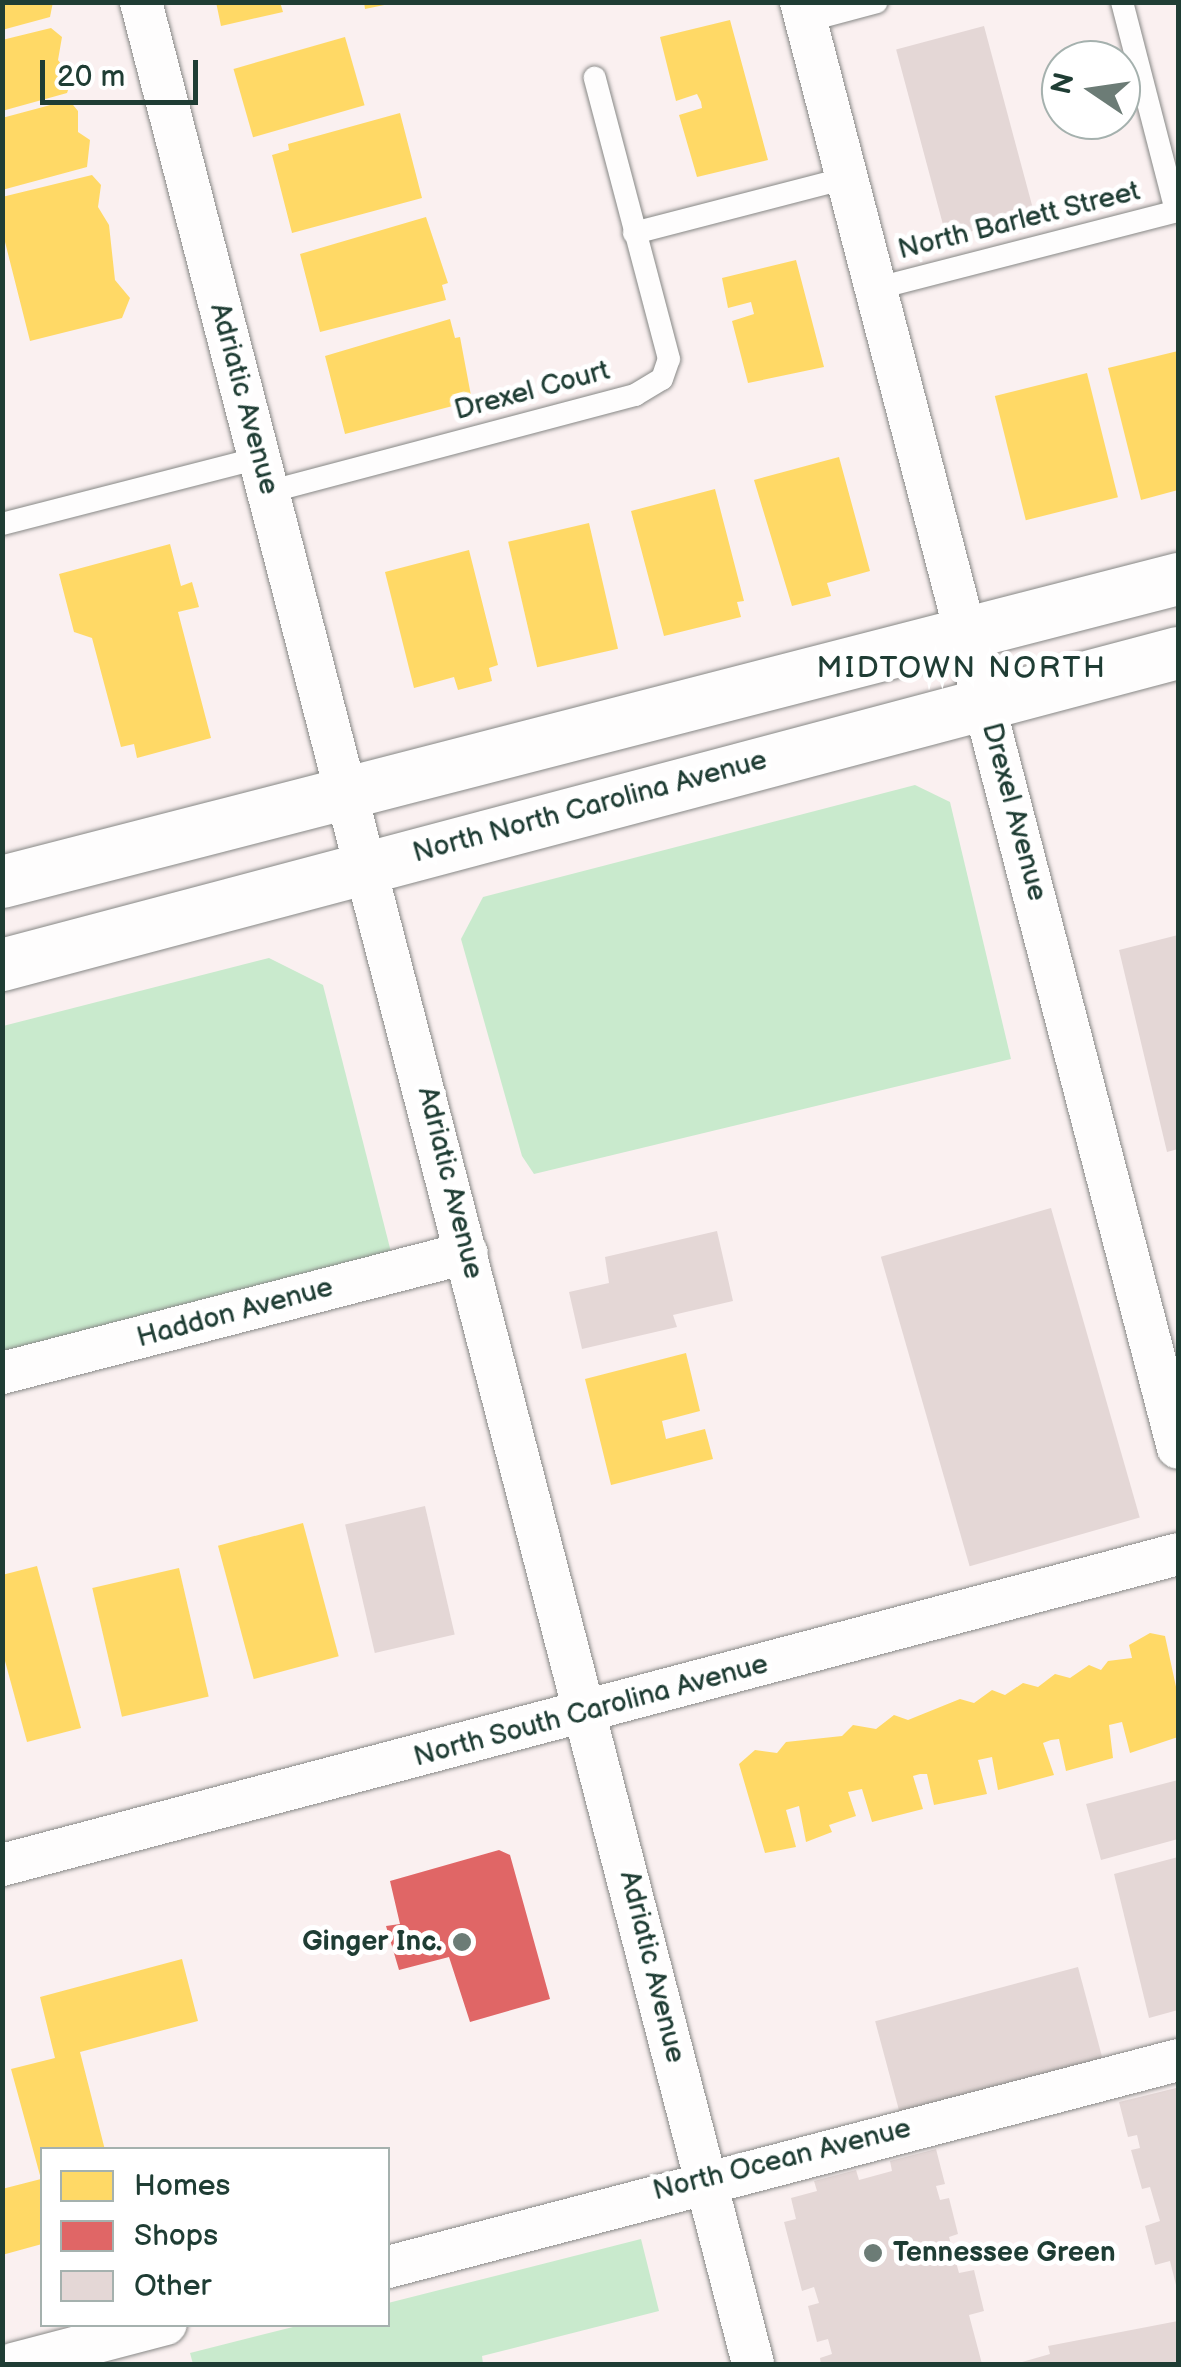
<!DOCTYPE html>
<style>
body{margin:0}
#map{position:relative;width:1181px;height:2367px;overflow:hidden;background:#faf0f0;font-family:"Balsamiq Sans",sans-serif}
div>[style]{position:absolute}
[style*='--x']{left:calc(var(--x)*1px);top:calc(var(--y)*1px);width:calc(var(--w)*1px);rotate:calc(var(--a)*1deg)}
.green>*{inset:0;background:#c9eacd}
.homes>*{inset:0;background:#ffd966;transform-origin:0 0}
.shops>*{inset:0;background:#e06666}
.building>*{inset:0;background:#e4d7d6;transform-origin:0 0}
.roads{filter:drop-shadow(0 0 2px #878886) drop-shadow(0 0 2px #878886)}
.service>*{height:22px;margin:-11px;padding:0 11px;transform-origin:11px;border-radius:11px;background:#fefdfd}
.minor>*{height:42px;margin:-21px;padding:0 21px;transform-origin:21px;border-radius:21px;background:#fefdfd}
.tertiary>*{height:52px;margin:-26px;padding:0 26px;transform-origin:26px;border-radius:26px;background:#fefdfd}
.dots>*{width:28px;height:28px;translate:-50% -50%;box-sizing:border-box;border:5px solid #fff;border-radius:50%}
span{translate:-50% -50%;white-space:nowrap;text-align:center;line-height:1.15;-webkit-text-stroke:10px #fff;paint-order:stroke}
.street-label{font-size:28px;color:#1f3d34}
.poi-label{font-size:28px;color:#1f3d34;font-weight:700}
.right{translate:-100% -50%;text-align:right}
.left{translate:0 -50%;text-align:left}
.neighbourhood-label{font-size:30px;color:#1f3d34;letter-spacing:2.5px}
.frame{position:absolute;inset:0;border:5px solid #1f3d34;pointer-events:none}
.legend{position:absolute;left:40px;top:2147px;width:350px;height:180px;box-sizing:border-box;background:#fff;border:2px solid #a5b1ae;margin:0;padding:12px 18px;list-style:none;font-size:30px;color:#1f3d34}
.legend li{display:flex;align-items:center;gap:20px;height:50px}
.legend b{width:50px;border:2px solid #a5b1ae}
.north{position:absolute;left:1041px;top:40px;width:100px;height:100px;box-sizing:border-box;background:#fff;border:2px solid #a5b1ae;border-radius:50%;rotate:283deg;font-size:28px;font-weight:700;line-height:40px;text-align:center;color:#1f3d34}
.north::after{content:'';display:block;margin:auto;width:35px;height:45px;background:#6c7c76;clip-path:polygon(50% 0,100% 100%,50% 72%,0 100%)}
.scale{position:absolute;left:40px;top:60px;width:158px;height:45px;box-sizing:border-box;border:5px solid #1f3d34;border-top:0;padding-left:12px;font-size:30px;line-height:35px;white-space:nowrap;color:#1f3d34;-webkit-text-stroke:8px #fff;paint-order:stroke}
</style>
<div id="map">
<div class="green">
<div style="clip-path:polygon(915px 785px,950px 802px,1011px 1059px,534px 1174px,522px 1156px,461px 939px,483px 897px)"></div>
<div style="clip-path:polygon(269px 958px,323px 985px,391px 1252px,3px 1352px,3px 1026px)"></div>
<div style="clip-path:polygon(641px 2239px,659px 2311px,482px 2356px,483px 2364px,193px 2364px,190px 2353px,301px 2325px,388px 2324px,388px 2303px)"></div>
</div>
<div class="homes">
<div style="clip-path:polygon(2px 2px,53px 2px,50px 17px,2px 30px)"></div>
<div style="clip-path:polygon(216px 2px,280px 2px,283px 12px,221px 26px)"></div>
<div style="clip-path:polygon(364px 2px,388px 2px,389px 4px,365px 9px)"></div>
<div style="clip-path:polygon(730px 20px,768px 160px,697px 177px,679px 115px,702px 108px,701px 102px,697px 94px,676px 101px,660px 37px)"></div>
<div style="clip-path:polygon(51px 28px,62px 37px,58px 60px,72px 79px,67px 93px,2px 111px,2px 40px)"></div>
<div style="left:345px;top:37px;width:71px;height:116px;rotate:74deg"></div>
<div style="clip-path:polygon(69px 100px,78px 111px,78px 132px,90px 140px,87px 167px,2px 190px,2px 118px)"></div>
<div style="clip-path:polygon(400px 113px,422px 198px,292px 233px,272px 155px,289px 150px,288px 144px)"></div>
<div style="clip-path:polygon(92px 175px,101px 185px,98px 207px,109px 225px,115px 280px,130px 298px,122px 318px,30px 341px,2px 230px,2px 197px)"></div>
<div style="clip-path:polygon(426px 217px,448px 283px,442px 285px,446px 300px,320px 332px,300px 254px)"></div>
<div style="clip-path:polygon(796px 260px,824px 367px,748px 383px,732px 321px,754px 314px,751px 302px,728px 308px,722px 278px)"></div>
<div style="clip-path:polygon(450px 319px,455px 338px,460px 337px,472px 401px,345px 434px,325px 356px)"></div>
<div style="clip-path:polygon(1178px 351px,1178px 490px,1141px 500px,1108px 368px)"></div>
<div style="left:1087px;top:373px;width:128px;height:95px;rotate:76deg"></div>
<div style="clip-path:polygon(839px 457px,870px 571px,827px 583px,831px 596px,792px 606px,754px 480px)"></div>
<div style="clip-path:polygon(715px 489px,744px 601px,737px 602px,741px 617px,664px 636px,631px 511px)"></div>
<div style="left:589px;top:523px;width:129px;height:83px;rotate:77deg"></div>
<div style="clip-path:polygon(170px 544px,181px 586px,192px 582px,199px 607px,178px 612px,211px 738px,137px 758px,134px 744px,121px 747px,92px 638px,74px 632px,59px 574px)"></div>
<div style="clip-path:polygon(469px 550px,498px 665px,489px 668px,492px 681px,458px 690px,454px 677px,414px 688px,385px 572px)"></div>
<div style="clip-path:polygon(686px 1353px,700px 1411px,662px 1421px,666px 1439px,705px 1429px,713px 1459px,611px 1485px,585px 1379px)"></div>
<div style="left:303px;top:1523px;width:138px;height:88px;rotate:75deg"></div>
<div style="clip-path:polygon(37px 1566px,81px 1728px,27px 1742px,2px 1650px,2px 1575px)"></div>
<div style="left:179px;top:1568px;width:132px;height:89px;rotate:77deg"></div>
<div style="clip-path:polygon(1150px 1633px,1165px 1636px,1178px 1696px,1178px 1737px,1130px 1753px,1122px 1722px,1109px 1725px,1113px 1758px,1066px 1771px,1059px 1739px,1051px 1740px,1043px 1743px,1054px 1775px,998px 1790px,992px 1757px,978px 1760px,987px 1794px,934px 1805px,927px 1774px,920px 1774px,913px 1776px,923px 1809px,872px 1822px,862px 1789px,848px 1792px,856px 1816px,829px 1825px,832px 1832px,806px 1842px,799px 1806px,786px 1810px,796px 1847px,765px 1853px,739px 1764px,755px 1750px,777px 1753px,786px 1742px,842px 1736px,853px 1725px,876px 1729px,894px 1715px,908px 1720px,960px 1699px,974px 1703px,992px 1690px,1005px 1695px,1023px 1683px,1038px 1687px,1055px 1674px,1070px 1678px,1089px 1665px,1101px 1670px,1108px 1661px,1132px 1658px,1129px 1645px)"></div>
<div style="clip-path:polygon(182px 1959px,198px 2021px,80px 2052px,105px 2150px,42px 2150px,42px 2244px,2px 2255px,2px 2189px,41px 2179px,11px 2069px,55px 2058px,40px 1997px)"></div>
</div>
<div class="shops">
<div style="clip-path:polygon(499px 1850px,510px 1855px,550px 1999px,470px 2022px,449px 1957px,399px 1970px,386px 1926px,400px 1924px,390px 1881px)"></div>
</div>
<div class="building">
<div style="left:984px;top:26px;width:195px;height:91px;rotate:75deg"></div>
<div style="clip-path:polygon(1178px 935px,1178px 1149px,1167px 1152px,1119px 950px)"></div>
<div style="left:1051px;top:1208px;width:322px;height:177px;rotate:74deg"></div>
<div style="clip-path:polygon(717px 1231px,733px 1301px,673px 1315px,677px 1327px,582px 1349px,569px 1292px,609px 1283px,605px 1257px)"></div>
<div style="left:425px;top:1506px;width:132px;height:82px;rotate:77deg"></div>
<div style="clip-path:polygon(1178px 1780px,1178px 1839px,1101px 1860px,1086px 1804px)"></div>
<div style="clip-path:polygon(1178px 1857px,1178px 2010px,1149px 2018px,1114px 1874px)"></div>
<div style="left:1078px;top:1967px;width:96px;height:210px;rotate:75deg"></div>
<div style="clip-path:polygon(1176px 2088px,1178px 2098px,1177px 2289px,1170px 2261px,1155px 2265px,1145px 2226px,1160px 2221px,1150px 2187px,1142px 2189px,1131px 2150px,1140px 2148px,1137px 2135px,1128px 2137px,1119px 2102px)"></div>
<div style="clip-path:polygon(936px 2149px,945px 2184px,936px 2186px,940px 2200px,949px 2198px,958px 2234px,949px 2237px,959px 2273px,974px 2270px,984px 2311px,969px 2315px,982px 2364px,821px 2364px,820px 2358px,832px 2354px,828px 2339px,817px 2342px,808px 2306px,819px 2303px,814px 2287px,802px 2291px,784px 2222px,796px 2219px,791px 2198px,817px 2191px,814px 2181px,856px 2170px,859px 2180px,892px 2171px,890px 2161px)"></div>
<div style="clip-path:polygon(1178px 2321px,1178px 2364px,1015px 2364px,1050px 2354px,1048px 2346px)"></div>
</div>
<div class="roads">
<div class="service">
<div style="--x:1122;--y:2;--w:216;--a:75.5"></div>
<div style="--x:806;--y:21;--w:73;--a:-15"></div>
<div style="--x:634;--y:233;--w:219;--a:-14.5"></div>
<div style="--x:874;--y:289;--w:314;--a:-14.4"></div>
<div style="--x:268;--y:492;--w:380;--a:-14.8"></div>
<div style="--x:635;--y:395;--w:31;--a:-31"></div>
<div style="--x:662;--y:379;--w:21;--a:-71"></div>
<div style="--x:669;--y:359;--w:291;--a:-104.8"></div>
<div style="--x:2;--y:524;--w:265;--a:-14.4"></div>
</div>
<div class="minor">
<div style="--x:141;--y:2;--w:2440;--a:75.47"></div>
<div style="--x:801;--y:2;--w:1494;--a:75.39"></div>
<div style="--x:2;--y:1373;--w:480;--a:-14.5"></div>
<div style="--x:2;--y:1865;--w:1216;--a:-14.81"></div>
<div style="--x:388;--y:2267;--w:817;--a:-14.68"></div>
<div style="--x:13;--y:2364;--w:158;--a:-14.7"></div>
</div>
<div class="tertiary">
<div style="--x:2;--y:882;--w:1214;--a:-14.45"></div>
<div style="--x:2;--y:965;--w:1217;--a:-14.86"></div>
</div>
</div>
<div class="dots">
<div style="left:462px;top:1942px;background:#6c7c76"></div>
<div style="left:873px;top:2253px;background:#6c7c76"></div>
</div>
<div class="street-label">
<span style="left:1019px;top:221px;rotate:-14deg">North Barlett Street</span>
<span style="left:532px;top:391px;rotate:-15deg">Drexel Court</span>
<span style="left:244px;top:399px;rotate:75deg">Adriatic Avenue</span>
<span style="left:590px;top:807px;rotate:-15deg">North North Carolina Avenue</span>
<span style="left:1014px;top:812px;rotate:75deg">Drexel Avenue</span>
<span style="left:450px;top:1183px;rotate:76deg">Adriatic Avenue</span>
<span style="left:235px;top:1313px;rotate:-15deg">Haddon Avenue</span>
<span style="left:591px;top:1711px;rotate:-15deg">North South Carolina Avenue</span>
<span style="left:652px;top:1967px;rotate:76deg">Adriatic Avenue</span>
<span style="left:782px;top:2160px;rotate:-14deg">North Ocean Avenue</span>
</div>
<div class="poi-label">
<span class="right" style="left:442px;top:1942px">Ginger Inc.</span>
<span class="left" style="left:893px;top:2253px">Tennessee Green</span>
</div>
<div class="neighbourhood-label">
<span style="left:962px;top:668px">MIDTOWN NORTH</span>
</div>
<div class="frame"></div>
<ul class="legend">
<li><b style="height:28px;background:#ffd966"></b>Homes</li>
<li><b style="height:28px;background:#e06666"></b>Shops</li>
<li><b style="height:28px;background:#e4d7d6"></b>Other</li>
</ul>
<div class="north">N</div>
<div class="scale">20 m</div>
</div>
